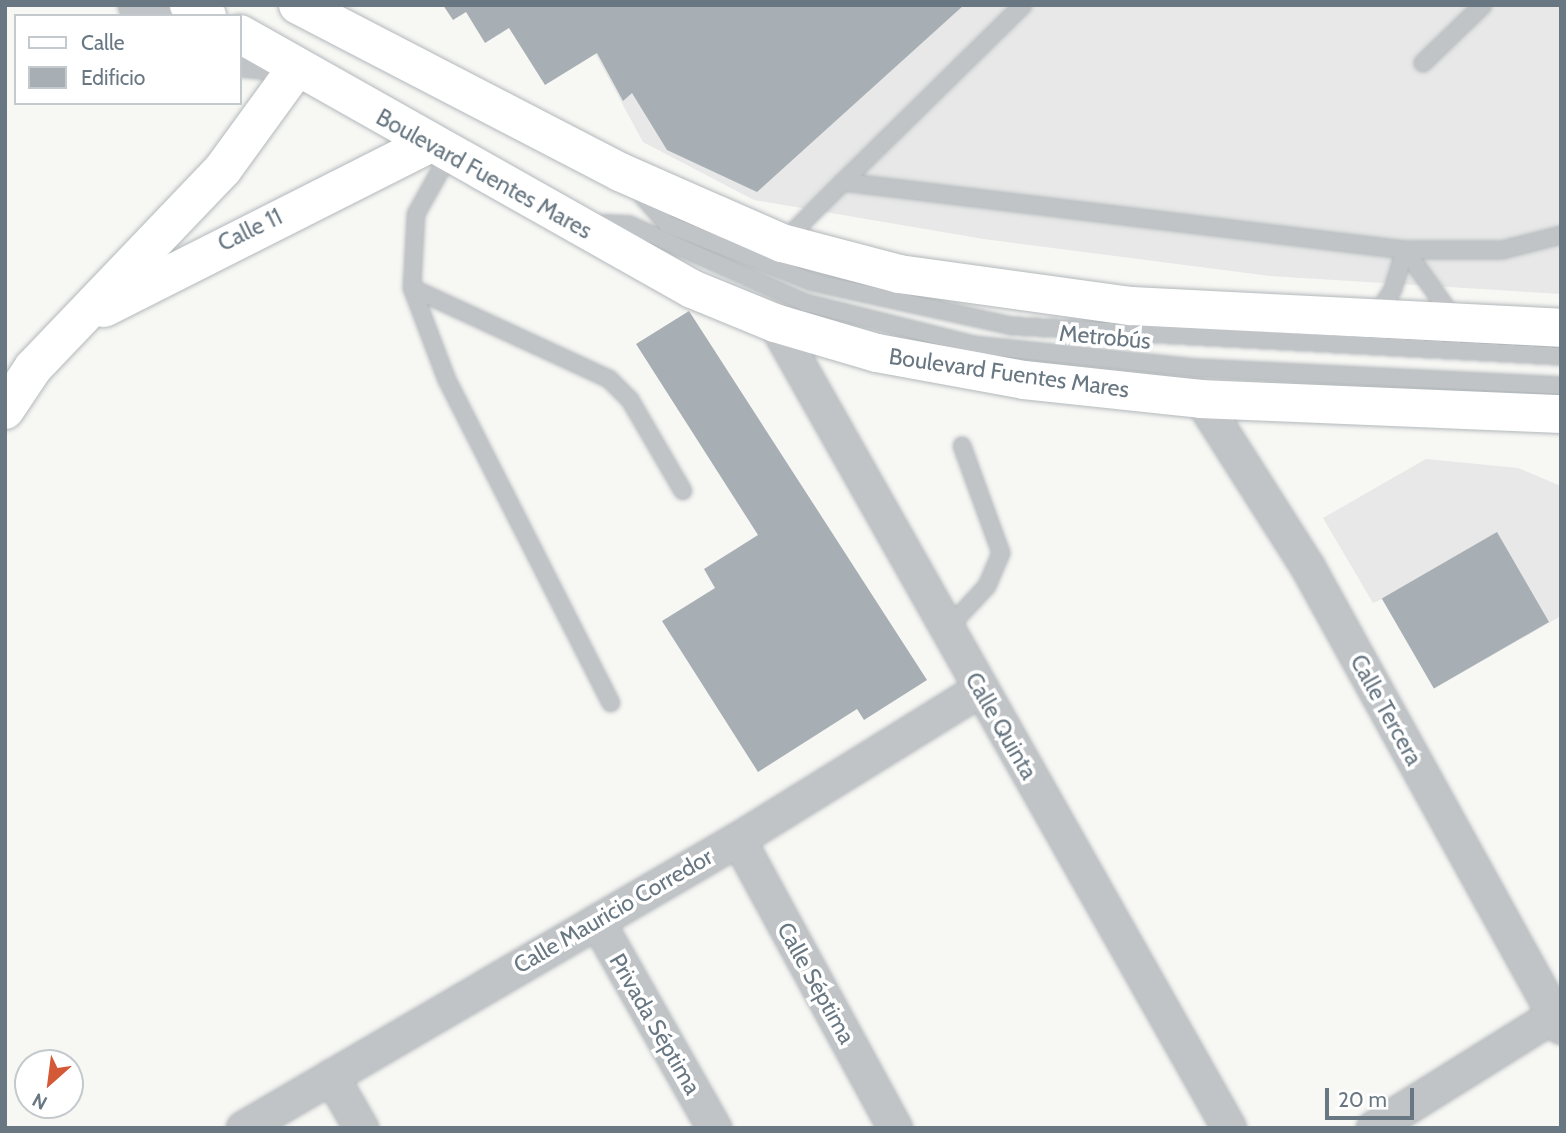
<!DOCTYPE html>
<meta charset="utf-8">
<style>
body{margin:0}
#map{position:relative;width:1566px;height:1133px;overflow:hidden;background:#f7f7f4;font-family:Cabin,sans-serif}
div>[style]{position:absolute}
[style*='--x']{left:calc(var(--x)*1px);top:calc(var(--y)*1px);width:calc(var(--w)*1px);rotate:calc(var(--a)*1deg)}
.built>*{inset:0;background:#e7e8e7}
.building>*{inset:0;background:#a8afb4;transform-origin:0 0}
.roads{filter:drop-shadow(0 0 2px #b3b8bb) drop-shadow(0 0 2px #b3b8bb)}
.service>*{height:16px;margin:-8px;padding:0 8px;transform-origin:8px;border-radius:8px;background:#c0c4c7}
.minor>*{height:33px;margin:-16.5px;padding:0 16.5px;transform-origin:16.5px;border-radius:16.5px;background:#c0c4c7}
.tertiary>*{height:38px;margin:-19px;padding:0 19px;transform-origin:19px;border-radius:19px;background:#c0c4c7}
.secondary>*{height:38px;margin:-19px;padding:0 19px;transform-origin:19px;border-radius:19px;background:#fff}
.primary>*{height:38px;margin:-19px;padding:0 19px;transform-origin:19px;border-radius:19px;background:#fff}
span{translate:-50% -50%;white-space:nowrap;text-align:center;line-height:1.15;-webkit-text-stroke:7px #fff;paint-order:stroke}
.street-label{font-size:23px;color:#687782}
.frame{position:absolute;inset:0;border:7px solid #687782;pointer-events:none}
.legend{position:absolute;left:14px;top:14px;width:228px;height:91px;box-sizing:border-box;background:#fff;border:2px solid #c3c9cd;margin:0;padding:9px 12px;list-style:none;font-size:21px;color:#687782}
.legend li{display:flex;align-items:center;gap:14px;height:35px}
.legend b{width:35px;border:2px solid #c3c9cd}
.north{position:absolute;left:14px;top:1049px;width:70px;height:70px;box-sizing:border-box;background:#fff;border:2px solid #c3c9cd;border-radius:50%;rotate:208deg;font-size:19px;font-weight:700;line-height:28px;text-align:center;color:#687782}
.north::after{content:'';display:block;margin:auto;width:24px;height:32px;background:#d45937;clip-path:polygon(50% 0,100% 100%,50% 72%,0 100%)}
.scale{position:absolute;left:1325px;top:1088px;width:89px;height:32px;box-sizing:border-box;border:4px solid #687782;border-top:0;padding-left:9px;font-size:21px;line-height:24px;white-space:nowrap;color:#687782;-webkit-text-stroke:5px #fff;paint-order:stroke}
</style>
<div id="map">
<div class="built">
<div style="clip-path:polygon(569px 5px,1561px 5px,1561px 294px,1270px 276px,984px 239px,754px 200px,643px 142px)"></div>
<div style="clip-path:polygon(1426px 459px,1518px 468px,1561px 486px,1561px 616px,1435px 688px,1382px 599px,1373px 603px,1323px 518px)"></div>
</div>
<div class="building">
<div style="clip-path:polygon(443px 5px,964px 5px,757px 192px,667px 150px,632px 93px,623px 101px,597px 53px,545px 85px,509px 28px,485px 43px,466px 12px,453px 20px)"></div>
<div style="clip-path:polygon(689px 311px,927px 680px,864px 720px,857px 709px,758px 772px,662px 621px,715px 588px,704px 569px,758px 535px,636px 344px)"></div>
<div style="left:1497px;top:532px;width:104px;height:133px;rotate:60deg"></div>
</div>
<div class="roads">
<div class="service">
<div style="--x:1423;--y:63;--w:83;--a:-44"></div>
<div style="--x:449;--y:155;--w:68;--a:119.2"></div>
<div style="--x:416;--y:214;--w:74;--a:93.1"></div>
<div style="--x:412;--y:288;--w:98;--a:69.2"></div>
<div style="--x:447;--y:380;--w:362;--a:63.1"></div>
<div style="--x:843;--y:182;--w:252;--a:-44.5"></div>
<div style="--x:639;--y:192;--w:43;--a:48.8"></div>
<div style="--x:667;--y:224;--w:156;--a:21.8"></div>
<div style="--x:812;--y:282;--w:205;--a:12.4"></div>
<div style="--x:1012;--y:326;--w:550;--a:3.13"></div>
<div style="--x:595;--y:223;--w:35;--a:3"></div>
<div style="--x:630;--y:225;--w:193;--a:23.9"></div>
<div style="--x:806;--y:303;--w:174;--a:14"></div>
<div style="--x:975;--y:345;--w:225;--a:5.9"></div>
<div style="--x:1199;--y:368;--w:362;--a:2.8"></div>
<div style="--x:783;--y:242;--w:85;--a:-45"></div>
<div style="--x:843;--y:182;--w:566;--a:6.9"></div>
<div style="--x:1405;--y:250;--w:97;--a:0"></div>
<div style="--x:1502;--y:250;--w:61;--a:-14.3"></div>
<div style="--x:1405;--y:250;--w:86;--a:54.5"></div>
<div style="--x:412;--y:288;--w:217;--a:24.8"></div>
<div style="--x:609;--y:379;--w:30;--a:45"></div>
<div style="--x:630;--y:400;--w:105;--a:59.8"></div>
<div style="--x:1375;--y:317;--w:33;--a:-57"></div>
<div style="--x:1393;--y:289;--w:41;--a:-72.9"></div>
<div style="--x:946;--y:630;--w:60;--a:-47"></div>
<div style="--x:987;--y:586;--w:36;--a:-67"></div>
<div style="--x:1001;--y:553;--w:114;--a:-110"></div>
</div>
<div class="minor">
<div style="--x:775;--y:323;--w:924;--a:60.58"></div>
<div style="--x:1201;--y:399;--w:198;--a:57.6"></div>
<div style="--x:1307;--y:566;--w:526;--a:61.15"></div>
<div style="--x:738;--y:839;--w:329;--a:61.5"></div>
<div style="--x:597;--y:921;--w:238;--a:60.5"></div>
<div style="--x:331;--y:1076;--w:60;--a:60"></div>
<div style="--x:243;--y:1128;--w:573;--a:-30.28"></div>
<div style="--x:738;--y:839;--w:285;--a:-31.8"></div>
<div style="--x:1373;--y:1128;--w:213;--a:-32"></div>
</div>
<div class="tertiary">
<div style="--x:138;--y:5;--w:23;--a:29"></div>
<div style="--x:240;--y:57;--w:48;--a:5.9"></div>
</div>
<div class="secondary">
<div style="--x:104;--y:308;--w:363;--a:-26.8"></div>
<div style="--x:5;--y:410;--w:50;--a:-56.3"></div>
<div style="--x:33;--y:368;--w:275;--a:-46.3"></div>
<div style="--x:223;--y:169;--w:126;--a:-54"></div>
</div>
<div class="primary">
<div style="--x:189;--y:5;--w:21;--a:31"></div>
<div style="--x:298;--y:5;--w:363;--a:27.4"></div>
<div style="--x:620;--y:172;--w:177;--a:23.7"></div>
<div style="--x:782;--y:243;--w:121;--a:14.8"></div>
<div style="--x:899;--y:274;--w:234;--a:7.9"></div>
<div style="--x:1131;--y:306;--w:431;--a:2.9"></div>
<div style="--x:240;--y:34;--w:519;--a:29.43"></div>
<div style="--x:692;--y:289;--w:90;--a:22.3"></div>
<div style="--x:775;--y:323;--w:106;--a:16.4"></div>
<div style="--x:877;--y:353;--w:149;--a:10.4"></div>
<div style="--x:1024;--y:380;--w:178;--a:6.1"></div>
<div style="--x:1201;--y:399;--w:360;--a:2.4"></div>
</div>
</div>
<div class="street-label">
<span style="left:484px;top:174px;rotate:29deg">Boulevard Fuentes Mares</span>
<span style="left:250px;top:230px;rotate:-26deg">Calle 11</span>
<span style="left:1105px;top:337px;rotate:5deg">Metrobús</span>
<span style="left:1009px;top:373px;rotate:8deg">Boulevard Fuentes Mares</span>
<span style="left:1386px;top:710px;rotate:61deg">Calle Tercera</span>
<span style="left:1001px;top:726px;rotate:60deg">Calle Quinta</span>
<span style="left:613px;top:911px;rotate:-30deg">Calle Mauricio Corredor</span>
<span style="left:816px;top:983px;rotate:61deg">Calle Séptima</span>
<span style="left:655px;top:1024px;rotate:60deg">Privada Séptima</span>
</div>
<div class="frame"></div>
<ul class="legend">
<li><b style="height:9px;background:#fff"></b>Calle</li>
<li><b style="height:19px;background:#a8afb4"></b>Edificio</li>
</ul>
<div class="north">N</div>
<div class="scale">20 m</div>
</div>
